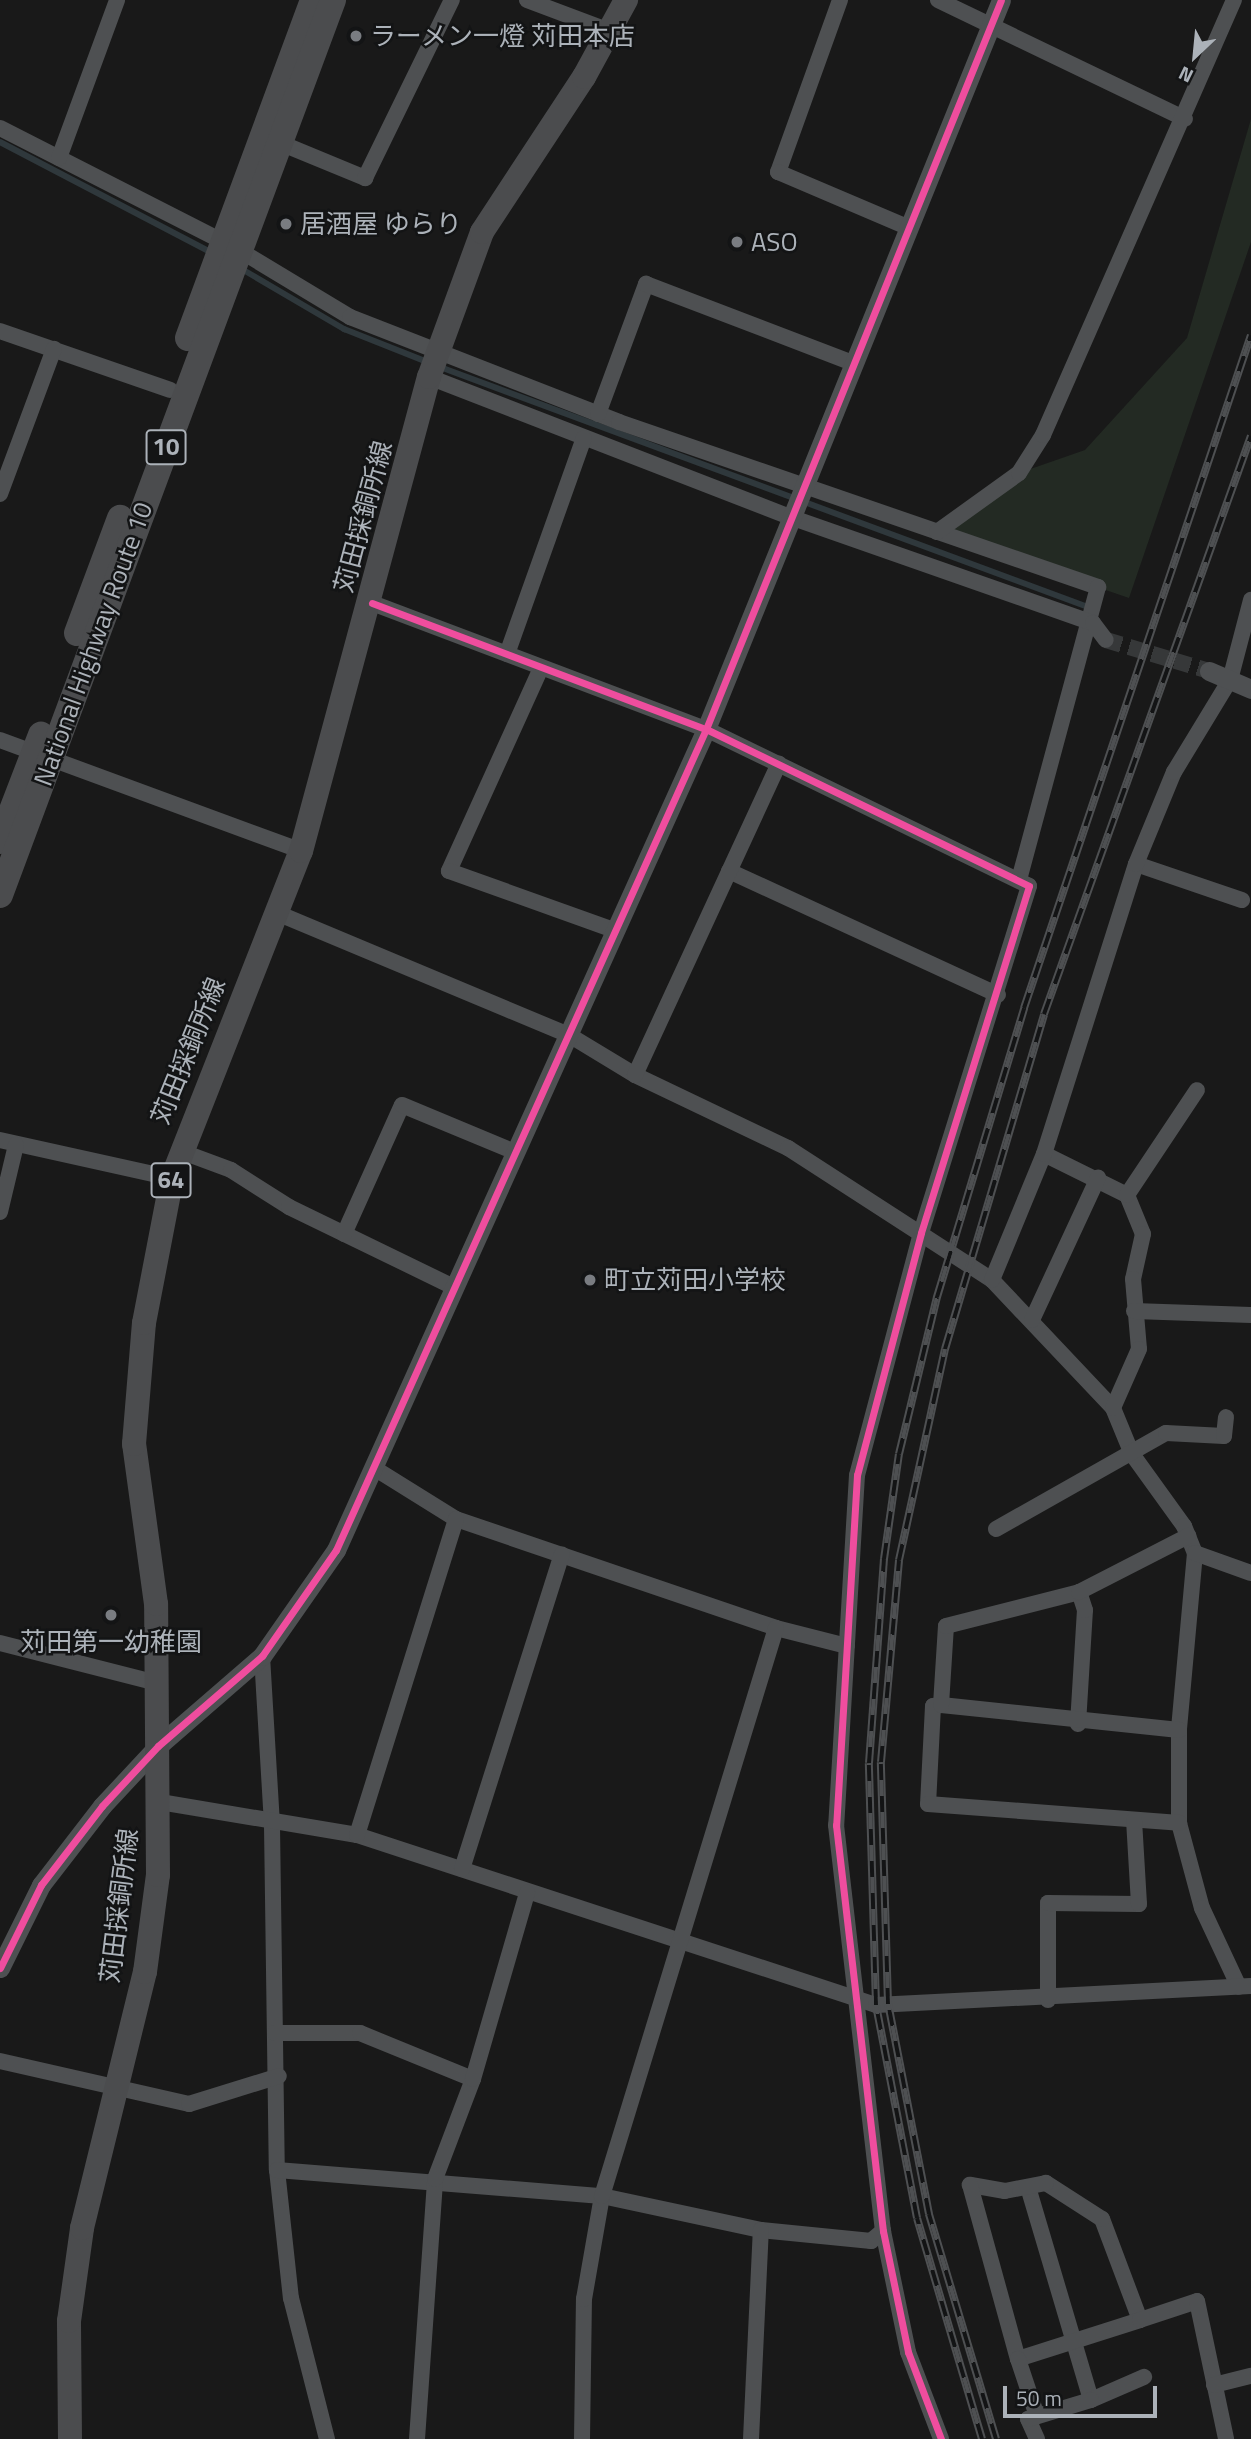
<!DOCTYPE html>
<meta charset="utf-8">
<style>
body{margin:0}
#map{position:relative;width:1251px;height:2439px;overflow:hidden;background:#191919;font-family:"Titillium Web","Noto Sans JP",sans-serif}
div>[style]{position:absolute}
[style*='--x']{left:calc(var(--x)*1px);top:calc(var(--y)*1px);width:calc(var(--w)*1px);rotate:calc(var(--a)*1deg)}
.green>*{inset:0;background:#232a23}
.stream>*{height:6px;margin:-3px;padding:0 3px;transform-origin:3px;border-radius:3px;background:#2f383c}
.minor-tunnel>*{height:16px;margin-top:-8px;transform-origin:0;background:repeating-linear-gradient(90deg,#363839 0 16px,transparent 0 24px)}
.minor>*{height:16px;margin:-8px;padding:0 8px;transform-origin:8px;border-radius:8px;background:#4e5052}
.tertiary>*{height:19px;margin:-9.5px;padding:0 9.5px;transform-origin:9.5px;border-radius:9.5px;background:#4e5052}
.primary>*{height:24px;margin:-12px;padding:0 12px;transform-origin:12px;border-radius:12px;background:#4b4c4e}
.trunk>*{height:26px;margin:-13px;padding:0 13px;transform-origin:13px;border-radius:13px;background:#4b4c4e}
.rail>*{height:8px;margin-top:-4px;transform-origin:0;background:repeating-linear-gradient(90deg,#131415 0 16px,#4e5052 0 32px);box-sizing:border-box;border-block:2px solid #4e5052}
.cycleway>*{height:7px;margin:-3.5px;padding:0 3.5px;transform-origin:3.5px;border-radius:3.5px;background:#ef4d9e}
.dots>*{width:19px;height:19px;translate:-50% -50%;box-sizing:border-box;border:4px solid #131415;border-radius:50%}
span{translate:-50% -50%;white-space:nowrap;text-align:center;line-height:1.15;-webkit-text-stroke:5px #131415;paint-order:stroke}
.shield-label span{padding:2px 5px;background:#131415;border:2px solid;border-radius:5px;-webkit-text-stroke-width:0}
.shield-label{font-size:24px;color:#acb2b9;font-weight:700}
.poi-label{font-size:26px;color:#acb2b9}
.left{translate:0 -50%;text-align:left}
.street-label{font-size:26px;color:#acb2b9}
.north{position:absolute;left:1160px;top:21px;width:70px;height:70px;-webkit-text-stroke:5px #131415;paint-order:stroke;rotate:206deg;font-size:19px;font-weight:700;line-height:28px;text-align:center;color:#acb2b9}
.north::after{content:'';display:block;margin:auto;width:24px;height:32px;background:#acb2b9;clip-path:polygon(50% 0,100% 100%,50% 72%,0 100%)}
.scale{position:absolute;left:1003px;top:2386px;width:154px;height:32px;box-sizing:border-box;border:4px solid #acb2b9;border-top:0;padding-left:9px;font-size:21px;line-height:24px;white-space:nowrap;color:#acb2b9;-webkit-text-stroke:5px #131415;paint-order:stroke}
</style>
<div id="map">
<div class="green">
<div style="clip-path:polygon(1251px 119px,1251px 242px,1129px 598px,937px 532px,1019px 473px,1085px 450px,1187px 338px)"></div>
</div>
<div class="stream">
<div style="--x:0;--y:142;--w:239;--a:27.6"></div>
<div style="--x:240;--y:268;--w:121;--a:30.4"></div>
<div style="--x:344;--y:329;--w:92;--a:21.6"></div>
<div style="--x:440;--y:367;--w:696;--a:20.33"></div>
</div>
<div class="minor-tunnel">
<div style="--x:1106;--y:640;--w:108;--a:16.8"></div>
</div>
<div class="minor">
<div style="--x:527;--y:0;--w:91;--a:20.6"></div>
<div style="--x:840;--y:0;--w:183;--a:109.8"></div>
<div style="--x:778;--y:172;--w:142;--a:23.1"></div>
<div style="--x:938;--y:0;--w:274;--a:25.7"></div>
<div style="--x:0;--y:128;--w:268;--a:27"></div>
<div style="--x:239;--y:250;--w:130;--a:31.1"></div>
<div style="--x:350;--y:317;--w:289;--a:21.3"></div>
<div style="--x:619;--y:422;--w:507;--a:19.01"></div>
<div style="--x:1098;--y:587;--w:299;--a:105.1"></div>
<div style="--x:273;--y:140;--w:100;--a:22.4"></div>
<div style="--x:365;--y:178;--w:198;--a:-64"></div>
<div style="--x:59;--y:158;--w:168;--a:-69.8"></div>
<div style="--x:0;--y:331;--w:180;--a:19.1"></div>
<div style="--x:429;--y:377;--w:390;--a:21.2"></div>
<div style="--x:793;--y:518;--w:318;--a:19.3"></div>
<div style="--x:1093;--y:623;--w:21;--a:53"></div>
<div style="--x:598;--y:414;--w:139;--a:-69.7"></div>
<div style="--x:646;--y:284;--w:224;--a:20.9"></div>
<div style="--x:0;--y:494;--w:155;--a:-69.6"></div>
<div style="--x:937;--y:532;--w:101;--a:-35.7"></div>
<div style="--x:1019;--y:473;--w:45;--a:-57.7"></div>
<div style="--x:1043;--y:435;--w:475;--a:-66.3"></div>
<div style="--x:372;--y:603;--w:357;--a:20.7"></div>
<div style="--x:706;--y:729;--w:359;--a:25.9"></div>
<div style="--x:1029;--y:886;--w:363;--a:107.3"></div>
<div style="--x:921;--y:1233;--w:250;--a:104.8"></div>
<div style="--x:857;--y:1475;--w:351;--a:93.4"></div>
<div style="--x:836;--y:1825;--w:409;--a:83.4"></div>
<div style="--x:883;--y:2231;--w:124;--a:78.3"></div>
<div style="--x:908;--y:2352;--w:93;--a:69.2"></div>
<div style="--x:507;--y:654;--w:229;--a:-70.4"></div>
<div style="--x:541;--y:668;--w:223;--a:114.4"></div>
<div style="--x:449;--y:871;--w:175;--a:19.7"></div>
<div style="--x:0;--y:740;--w:321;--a:20.2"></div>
<div style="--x:1136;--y:864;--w:112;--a:18.8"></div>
<div style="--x:729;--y:871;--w:296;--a:24.7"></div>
<div style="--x:277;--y:913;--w:316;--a:22.7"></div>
<div style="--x:569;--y:1035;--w:77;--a:31.2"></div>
<div style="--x:635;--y:1075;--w:170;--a:25.5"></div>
<div style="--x:788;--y:1148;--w:243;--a:32.9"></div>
<div style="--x:992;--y:1280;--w:176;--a:46.6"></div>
<div style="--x:1113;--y:1408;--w:50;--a:67.6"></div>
<div style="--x:1132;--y:1454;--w:89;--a:54.2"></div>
<div style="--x:1184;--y:1526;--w:29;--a:68"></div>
<div style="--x:1195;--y:1553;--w:178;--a:95.2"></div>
<div style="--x:1179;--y:1730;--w:93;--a:90"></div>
<div style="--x:1179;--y:1823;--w:88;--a:74.9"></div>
<div style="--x:1202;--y:1908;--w:87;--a:64.9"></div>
<div style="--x:635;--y:1075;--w:343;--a:-65.2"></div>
<div style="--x:0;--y:1140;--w:176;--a:12.5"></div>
<div style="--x:180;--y:1151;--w:54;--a:20.4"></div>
<div style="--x:231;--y:1170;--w:69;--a:32.5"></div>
<div style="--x:289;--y:1207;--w:183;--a:25.9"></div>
<div style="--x:1044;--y:1154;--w:93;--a:26.3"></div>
<div style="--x:1127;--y:1195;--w:42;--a:67.7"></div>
<div style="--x:1143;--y:1234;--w:46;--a:102.5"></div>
<div style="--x:1133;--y:1279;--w:70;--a:85.1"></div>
<div style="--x:1139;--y:1349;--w:64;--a:113.8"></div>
<div style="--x:1127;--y:1195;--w:126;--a:-56.3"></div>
<div style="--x:0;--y:1212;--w:69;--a:-76.6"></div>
<div style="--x:344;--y:1234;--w:141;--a:-65.8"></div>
<div style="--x:402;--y:1105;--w:122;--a:22.6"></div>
<div style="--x:992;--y:1280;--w:136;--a:-67.6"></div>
<div style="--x:1044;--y:1154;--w:304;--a:-72.4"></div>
<div style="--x:1136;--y:864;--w:100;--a:-67.6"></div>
<div style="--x:1174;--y:772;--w:108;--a:-58.7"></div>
<div style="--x:1230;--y:680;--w:83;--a:-75.3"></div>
<div style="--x:1134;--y:1311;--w:117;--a:2"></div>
<div style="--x:1032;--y:1320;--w:157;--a:-65.1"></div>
<div style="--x:374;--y:1468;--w:97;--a:31.9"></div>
<div style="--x:456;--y:1519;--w:338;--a:18.8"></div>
<div style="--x:776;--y:1628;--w:73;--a:14.2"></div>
<div style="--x:996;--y:1529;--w:195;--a:-29.5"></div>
<div style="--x:1166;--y:1433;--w:58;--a:3"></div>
<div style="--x:1224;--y:1436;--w:19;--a:-84"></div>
<div style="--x:1195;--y:1553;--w:59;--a:19.7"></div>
<div style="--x:0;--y:1643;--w:162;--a:14.3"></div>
<div style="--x:262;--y:1656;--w:170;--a:86.6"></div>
<div style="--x:272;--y:1826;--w:344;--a:89.2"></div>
<div style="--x:277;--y:2170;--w:129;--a:83.8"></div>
<div style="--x:291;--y:2298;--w:146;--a:75.7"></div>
<div style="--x:941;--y:1705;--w:8;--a:173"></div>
<div style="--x:933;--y:1706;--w:98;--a:92.9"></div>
<div style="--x:928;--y:1804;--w:252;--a:4.3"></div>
<div style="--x:1078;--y:1724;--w:114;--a:-86.5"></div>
<div style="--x:1085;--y:1610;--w:19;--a:-108"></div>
<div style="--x:1179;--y:1730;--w:239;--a:-174"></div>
<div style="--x:941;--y:1705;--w:79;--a:-86.4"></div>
<div style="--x:946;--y:1626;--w:137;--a:-14.3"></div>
<div style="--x:1079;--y:1592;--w:123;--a:-27.2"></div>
<div style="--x:160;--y:1802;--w:200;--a:9.5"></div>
<div style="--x:357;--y:1835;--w:546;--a:18.14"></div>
<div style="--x:876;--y:2005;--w:375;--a:-2.9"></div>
<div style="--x:357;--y:1835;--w:331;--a:-72.6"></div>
<div style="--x:462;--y:1869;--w:330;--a:-72.4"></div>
<div style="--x:1048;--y:2000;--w:97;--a:-90"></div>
<div style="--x:1048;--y:1903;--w:91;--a:0.6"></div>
<div style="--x:1139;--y:1904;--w:84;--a:-93.4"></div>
<div style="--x:275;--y:2033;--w:85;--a:0"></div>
<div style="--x:360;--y:2033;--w:122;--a:22.2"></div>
<div style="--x:0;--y:2061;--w:194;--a:12.8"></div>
<div style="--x:189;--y:2104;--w:94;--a:-17.3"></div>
<div style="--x:277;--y:2170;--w:326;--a:4.6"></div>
<div style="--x:602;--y:2196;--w:163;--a:12.1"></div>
<div style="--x:761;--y:2230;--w:111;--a:5.7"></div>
<div style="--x:871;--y:2241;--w:16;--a:-40"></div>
<div style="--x:1028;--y:2187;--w:222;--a:73.5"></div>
<div style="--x:1091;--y:2400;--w:58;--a:-23.5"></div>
<div style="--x:1140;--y:2320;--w:108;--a:-110.6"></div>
<div style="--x:1102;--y:2219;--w:67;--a:-147.3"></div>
<div style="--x:1046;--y:2183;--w:42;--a:169"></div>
<div style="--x:1005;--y:2191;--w:36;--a:-170"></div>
<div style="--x:970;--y:2185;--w:180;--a:74.6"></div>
<div style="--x:1018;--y:2359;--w:128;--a:-17.7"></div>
<div style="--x:1140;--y:2320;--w:60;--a:-18.4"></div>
<div style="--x:1197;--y:2301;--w:141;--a:78.1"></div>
<div style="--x:1018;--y:2359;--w:60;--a:71.6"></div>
<div style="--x:1214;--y:2385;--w:38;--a:-14"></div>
<div style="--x:417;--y:2439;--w:261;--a:-86"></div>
<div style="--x:435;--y:2179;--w:107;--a:-69.2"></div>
<div style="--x:473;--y:2079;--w:194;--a:-73.8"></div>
<div style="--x:582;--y:2439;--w:140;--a:-89.2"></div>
<div style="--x:584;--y:2299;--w:105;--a:-80.1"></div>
<div style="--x:602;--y:2196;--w:594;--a:-72.97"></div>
<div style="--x:751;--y:2439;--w:209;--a:-87.3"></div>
<div style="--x:1037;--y:2439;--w:22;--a:-114"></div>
<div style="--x:1028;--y:2419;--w:66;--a:-16.8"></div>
</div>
<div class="tertiary">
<div style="--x:1209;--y:671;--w:46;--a:23.2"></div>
<div style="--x:0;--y:1968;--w:93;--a:-63.7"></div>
<div style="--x:41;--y:1885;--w:100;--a:-52.3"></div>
<div style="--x:102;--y:1806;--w:82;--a:-47"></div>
<div style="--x:158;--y:1746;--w:138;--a:-40.9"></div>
<div style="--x:262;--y:1656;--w:129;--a:-55.1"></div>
<div style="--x:336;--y:1550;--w:901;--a:-65.74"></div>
<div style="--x:706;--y:729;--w:786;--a:-67.97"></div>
</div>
<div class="primary">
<div style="--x:70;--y:2439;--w:118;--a:-90.5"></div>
<div style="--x:69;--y:2321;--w:94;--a:-82"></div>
<div style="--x:82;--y:2228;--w:264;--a:-76.2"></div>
<div style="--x:145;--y:1972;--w:98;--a:-82.4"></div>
<div style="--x:158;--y:1875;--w:271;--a:-90.4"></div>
<div style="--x:156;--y:1604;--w:162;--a:-97.8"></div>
<div style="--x:134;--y:1444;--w:121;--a:-85.3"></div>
<div style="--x:144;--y:1323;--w:148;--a:-79.1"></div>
<div style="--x:172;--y:1178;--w:352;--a:-68.5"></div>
<div style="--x:301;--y:851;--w:491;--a:-74.9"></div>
<div style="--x:429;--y:377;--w:154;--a:-69.9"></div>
<div style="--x:482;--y:232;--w:186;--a:-56.7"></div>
<div style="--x:584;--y:77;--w:88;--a:-61.4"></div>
</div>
<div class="trunk">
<div style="--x:188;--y:338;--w:360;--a:-69.7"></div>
<div style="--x:77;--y:633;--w:123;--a:-69.5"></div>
<div style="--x:0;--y:841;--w:114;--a:-68.9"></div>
<div style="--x:0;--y:895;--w:955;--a:-69.59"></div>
</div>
<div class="rail">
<div style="--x:982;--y:2439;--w:230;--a:-106.4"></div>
<div style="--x:917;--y:2218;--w:217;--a:-100.9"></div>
<div style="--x:876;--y:2005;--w:242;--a:-91.7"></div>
<div style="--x:869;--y:1763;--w:205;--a:-85.8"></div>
<div style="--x:884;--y:1559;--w:106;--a:-81.9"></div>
<div style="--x:899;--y:1454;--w:162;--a:-76.4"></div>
<div style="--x:937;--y:1297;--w:302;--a:-73.2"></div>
<div style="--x:1024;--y:1008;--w:710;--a:-71.36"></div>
<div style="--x:996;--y:2439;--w:235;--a:-106.6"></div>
<div style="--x:929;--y:2214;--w:214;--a:-101"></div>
<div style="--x:888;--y:2004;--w:242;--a:-91.7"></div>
<div style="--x:881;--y:1762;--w:203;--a:-84.9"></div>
<div style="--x:899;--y:1560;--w:216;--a:-77.7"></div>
<div style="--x:945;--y:1349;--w:349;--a:-73.5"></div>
<div style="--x:1044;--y:1014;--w:614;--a:-70.3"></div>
</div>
<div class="cycleway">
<div style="--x:372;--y:603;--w:357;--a:20.7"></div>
<div style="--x:706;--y:729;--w:359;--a:25.9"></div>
<div style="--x:1029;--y:886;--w:363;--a:107.3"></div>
<div style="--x:921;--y:1233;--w:250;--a:104.8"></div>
<div style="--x:857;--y:1475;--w:351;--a:93.4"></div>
<div style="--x:836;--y:1825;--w:409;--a:83.4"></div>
<div style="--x:883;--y:2231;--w:124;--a:78.3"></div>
<div style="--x:908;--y:2352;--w:93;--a:69.2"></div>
<div style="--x:0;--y:1968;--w:93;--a:-63.7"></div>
<div style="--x:41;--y:1885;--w:100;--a:-52.3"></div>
<div style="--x:102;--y:1806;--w:82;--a:-47"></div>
<div style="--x:158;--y:1746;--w:138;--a:-40.9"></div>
<div style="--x:262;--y:1656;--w:129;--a:-55.1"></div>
<div style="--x:336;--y:1550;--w:901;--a:-65.74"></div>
<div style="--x:706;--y:729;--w:786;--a:-67.97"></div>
</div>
<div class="dots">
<div style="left:356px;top:36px;background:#797c81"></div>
<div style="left:286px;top:224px;background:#797c81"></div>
<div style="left:737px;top:242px;background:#797c81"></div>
<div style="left:590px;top:1280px;background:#797c81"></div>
<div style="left:111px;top:1615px;background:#797c81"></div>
</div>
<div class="shield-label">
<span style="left:166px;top:447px">10</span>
<span style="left:171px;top:1180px">64</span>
</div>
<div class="poi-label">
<span class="left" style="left:370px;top:36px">ラーメン一燈 苅田本店</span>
<span class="left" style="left:300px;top:224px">居酒屋 ゆらり</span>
<span class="left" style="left:751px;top:242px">ASO</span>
<span class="left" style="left:604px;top:1280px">町立苅田小学校</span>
<span style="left:111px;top:1642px">苅田第一幼稚園</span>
</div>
<div class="street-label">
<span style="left:363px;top:517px;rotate:-75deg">苅田採銅所線</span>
<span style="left:93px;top:644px;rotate:-70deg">National Highway Route 10</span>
<span style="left:188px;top:1051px;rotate:-68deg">苅田採銅所線</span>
<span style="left:119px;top:1906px;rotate:-83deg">苅田採銅所線</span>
</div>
<div class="north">N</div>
<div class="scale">50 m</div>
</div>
